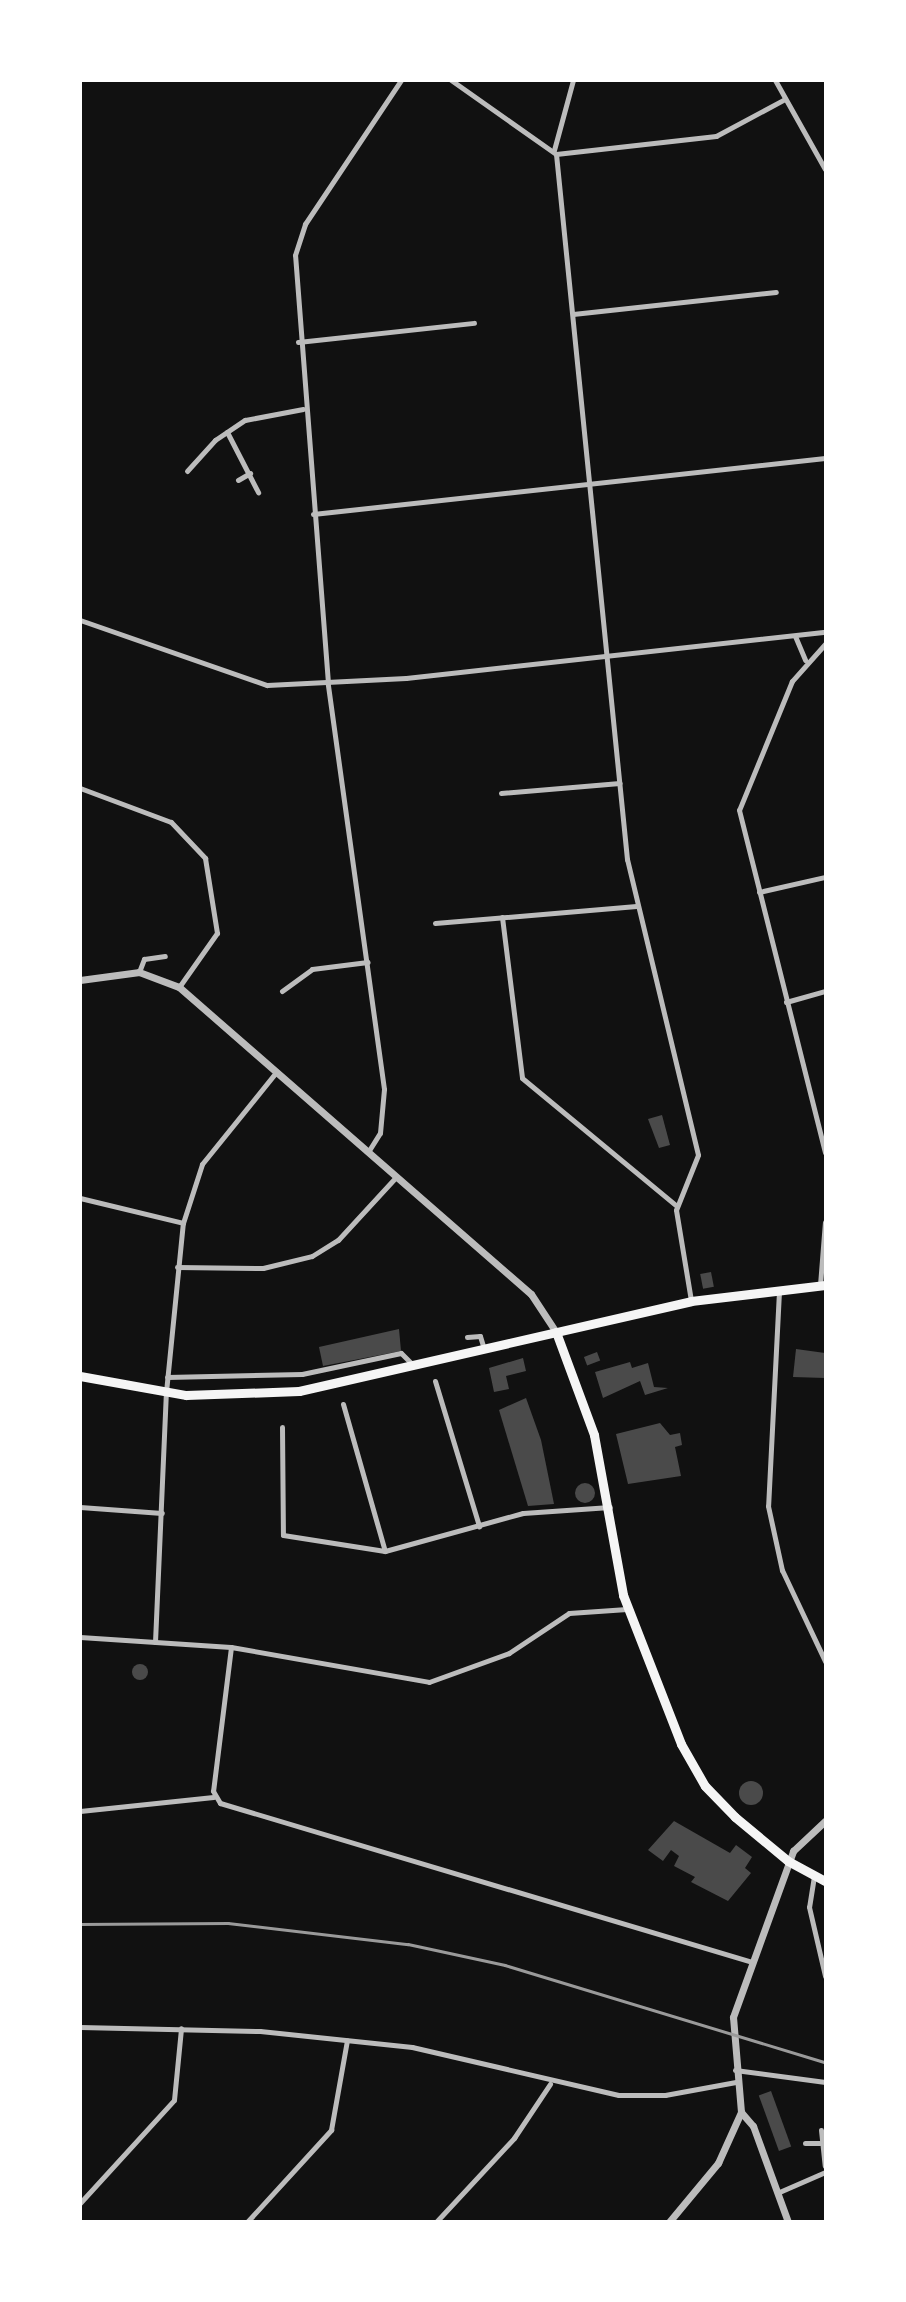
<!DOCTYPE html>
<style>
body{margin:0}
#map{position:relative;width:906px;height:2302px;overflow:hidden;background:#111;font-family:"Space Grotesk",sans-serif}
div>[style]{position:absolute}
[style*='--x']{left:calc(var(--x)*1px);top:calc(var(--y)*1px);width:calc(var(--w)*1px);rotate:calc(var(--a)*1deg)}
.building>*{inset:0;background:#4a4a4a;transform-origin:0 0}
.round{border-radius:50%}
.minor>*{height:5px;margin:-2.5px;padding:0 2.5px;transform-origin:2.5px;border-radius:2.5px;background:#bcbcbc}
.tertiary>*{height:7px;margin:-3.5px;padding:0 3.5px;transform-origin:3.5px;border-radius:3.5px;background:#bcbcbc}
.primary>*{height:9px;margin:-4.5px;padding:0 4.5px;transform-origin:4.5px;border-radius:4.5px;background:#f5f5f5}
.trunk>*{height:9px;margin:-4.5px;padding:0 4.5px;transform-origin:4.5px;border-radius:4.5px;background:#f5f5f5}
.rail>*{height:2.5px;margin:-1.25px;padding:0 1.25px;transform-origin:1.25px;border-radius:1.25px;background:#9a9a9a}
span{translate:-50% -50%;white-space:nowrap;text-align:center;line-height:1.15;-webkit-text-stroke:5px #fff;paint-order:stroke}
.frame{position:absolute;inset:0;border:82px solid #fff;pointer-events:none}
</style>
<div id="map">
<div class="building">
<div style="clip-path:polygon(662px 1115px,670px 1145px,659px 1148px,648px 1119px)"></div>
<div style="left:711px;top:1272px;width:15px;height:11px;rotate:79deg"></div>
<div style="clip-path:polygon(399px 1329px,401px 1351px,323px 1366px,319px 1347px)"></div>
<div style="clip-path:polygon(796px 1349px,825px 1353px,825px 1378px,793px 1377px)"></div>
<div style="left:597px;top:1352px;width:9px;height:14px;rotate:69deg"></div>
<div style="clip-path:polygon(523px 1358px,526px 1371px,506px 1376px,509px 1389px,494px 1392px,489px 1368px)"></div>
<div style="clip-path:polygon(630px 1362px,632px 1368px,648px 1363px,654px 1387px,668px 1388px,645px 1395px,640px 1381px,603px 1398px,595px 1372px)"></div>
<div style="clip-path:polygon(526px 1398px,541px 1440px,554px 1504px,528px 1506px,499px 1410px)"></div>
<div style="clip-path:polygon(660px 1423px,670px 1435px,680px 1433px,682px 1445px,675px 1447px,681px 1476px,628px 1484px,616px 1434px)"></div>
<div class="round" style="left:575px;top:1483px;width:20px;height:20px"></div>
<div class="round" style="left:132px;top:1664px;width:16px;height:16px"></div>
<div class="round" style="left:739px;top:1781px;width:24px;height:24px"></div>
<div style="clip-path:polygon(674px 1821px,730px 1853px,736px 1845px,752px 1857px,745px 1868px,751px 1873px,728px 1901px,691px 1882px,695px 1877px,674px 1866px,679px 1856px,671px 1850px,663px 1861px,648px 1850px)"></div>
<div style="left:771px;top:2091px;width:59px;height:13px;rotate:70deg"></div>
</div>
<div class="minor">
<div style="--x:451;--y:80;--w:128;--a:35.2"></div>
<div style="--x:556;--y:154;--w:709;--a:84.25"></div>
<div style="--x:627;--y:859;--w:304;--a:76.5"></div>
<div style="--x:698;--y:1155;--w:59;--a:111.8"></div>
<div style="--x:676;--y:1210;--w:92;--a:80.6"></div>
<div style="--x:775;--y:80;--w:102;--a:60.7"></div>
<div style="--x:554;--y:150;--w:73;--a:-74.8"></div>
<div style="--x:556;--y:154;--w:161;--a:-6.4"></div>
<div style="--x:716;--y:136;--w:78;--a:-28.2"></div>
<div style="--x:573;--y:314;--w:204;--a:-6.2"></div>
<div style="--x:298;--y:342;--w:177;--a:-6.2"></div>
<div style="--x:227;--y:432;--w:68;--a:62.7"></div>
<div style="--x:187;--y:471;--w:42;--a:-47.9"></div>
<div style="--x:215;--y:440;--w:36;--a:-34"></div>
<div style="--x:245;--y:420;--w:59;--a:-10.7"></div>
<div style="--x:238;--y:480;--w:14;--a:-30"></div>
<div style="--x:313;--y:514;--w:515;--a:-6.24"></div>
<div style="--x:80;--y:620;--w:198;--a:19.2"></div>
<div style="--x:267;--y:685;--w:139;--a:-2.9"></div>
<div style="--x:406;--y:678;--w:422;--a:-6.3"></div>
<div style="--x:795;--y:636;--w:26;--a:67"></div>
<div style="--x:825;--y:644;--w:50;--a:131.7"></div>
<div style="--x:792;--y:681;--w:139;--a:112.3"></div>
<div style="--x:739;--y:810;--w:353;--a:75.9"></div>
<div style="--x:80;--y:788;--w:97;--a:20.5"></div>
<div style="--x:171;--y:822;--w:50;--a:46.6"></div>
<div style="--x:205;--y:858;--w:76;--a:80.9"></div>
<div style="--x:217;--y:933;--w:66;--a:125.1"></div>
<div style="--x:501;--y:793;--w:119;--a:-4.8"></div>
<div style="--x:759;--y:892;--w:68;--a:-12.8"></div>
<div style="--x:502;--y:917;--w:162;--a:82.9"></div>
<div style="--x:522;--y:1078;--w:201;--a:39.6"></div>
<div style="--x:435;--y:923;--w:202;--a:-4.8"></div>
<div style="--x:139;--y:972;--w:14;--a:-69"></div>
<div style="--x:144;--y:959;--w:21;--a:-8"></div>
<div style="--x:282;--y:991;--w:37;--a:-36"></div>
<div style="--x:312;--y:969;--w:56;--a:-7.1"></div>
<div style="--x:786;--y:1002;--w:41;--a:-15.8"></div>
<div style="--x:368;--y:1152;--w:22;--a:-58"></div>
<div style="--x:380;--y:1133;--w:44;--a:-84.8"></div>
<div style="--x:384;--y:1089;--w:410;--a:-97.9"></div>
<div style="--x:328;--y:683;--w:429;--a:-94.4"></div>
<div style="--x:295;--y:255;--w:33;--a:-72"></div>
<div style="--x:305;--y:224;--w:173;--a:-56.3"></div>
<div style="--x:80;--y:1198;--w:106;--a:13.6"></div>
<div style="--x:177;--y:1267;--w:86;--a:0.7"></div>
<div style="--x:263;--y:1268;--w:50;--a:-13.8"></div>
<div style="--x:312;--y:1256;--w:31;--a:-32"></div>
<div style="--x:338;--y:1240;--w:86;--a:-47.4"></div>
<div style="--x:820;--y:1285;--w:63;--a:-85.5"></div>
<div style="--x:779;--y:1291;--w:215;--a:92.9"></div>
<div style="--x:768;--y:1506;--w:66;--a:77.7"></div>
<div style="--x:782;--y:1570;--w:101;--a:64.7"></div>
<div style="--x:467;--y:1337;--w:13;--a:-4"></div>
<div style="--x:480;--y:1336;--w:14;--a:73"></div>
<div style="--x:167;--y:1377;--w:135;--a:-1.3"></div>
<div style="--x:302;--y:1374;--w:101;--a:-12"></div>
<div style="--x:401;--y:1353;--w:17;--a:45"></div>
<div style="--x:435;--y:1381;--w:152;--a:73.1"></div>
<div style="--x:343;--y:1404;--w:153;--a:74.1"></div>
<div style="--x:282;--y:1427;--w:108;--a:89.5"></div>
<div style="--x:283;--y:1535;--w:103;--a:8.9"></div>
<div style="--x:385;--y:1551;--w:143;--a:-15.4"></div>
<div style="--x:523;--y:1513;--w:87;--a:-3.9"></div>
<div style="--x:80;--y:1507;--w:82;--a:4.2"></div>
<div style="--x:80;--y:1637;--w:151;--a:3.8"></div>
<div style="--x:231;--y:1647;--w:145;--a:97.1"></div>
<div style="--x:213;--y:1791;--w:14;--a:60"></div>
<div style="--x:220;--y:1803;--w:555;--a:16.64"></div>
<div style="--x:155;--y:1642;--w:250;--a:-87.5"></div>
<div style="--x:166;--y:1392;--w:170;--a:-84.3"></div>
<div style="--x:183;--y:1223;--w:62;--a:-72.1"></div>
<div style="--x:202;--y:1164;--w:119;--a:-51.1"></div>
<div style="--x:231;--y:1647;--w:201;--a:10"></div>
<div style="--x:429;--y:1682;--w:85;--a:-19.9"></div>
<div style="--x:509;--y:1653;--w:72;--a:-33.7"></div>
<div style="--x:569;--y:1613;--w:58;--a:-3.9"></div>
<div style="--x:80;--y:1811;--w:134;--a:-6"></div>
<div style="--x:814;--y:1876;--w:31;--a:99"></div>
<div style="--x:809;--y:1907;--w:71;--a:76.9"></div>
<div style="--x:80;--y:2027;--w:180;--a:1.3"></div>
<div style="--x:260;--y:2031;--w:153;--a:6"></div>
<div style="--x:412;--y:2047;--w:212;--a:13.1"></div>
<div style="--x:619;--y:2095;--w:46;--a:0"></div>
<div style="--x:665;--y:2095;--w:72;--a:-10.4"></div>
<div style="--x:735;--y:2070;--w:91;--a:7.6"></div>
<div style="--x:821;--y:2130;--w:36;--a:84"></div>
<div style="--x:805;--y:2143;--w:15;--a:0"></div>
<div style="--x:777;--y:2193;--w:52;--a:-23.6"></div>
<div style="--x:80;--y:2203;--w:139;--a:-47.6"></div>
<div style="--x:174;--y:2100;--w:72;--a:-84.4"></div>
<div style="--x:247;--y:2222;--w:125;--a:-47.6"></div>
<div style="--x:331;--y:2130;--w:91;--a:-79.9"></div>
<div style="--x:436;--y:2222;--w:115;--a:-47.1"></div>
<div style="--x:514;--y:2138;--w:65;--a:-56.3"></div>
</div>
<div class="tertiary">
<div style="--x:80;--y:980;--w:60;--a:-7.7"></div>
<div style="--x:139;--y:972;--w:43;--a:20.6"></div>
<div style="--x:179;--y:987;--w:467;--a:41.1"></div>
<div style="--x:531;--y:1294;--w:45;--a:56.7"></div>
<div style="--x:669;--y:2222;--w:77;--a:-50.3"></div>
<div style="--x:718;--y:2163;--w:56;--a:-65.7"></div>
<div style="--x:788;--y:2222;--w:102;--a:-110"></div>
<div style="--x:753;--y:2126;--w:18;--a:-131"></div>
<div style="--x:741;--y:2112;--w:95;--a:-94.8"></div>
<div style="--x:733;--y:2017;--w:177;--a:-70.1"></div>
<div style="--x:793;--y:1851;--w:44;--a:-43.2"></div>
</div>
<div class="primary">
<div style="--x:556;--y:1332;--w:110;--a:69.7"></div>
<div style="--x:594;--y:1435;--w:163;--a:79.7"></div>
<div style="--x:623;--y:1595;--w:160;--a:68.7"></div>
<div style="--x:681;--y:1744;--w:48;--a:60.3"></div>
<div style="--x:705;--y:1786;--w:43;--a:45.9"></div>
<div style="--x:735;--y:1817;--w:69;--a:39.7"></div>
<div style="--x:788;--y:1861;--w:42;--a:28.4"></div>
</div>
<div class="trunk">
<div style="--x:80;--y:1376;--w:108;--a:10.2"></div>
<div style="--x:186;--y:1395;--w:113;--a:-2"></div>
<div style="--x:299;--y:1391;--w:402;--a:-12.9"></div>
<div style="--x:691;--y:1301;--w:135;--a:-6.8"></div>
</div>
<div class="rail">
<div style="--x:80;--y:1924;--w:148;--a:-0.4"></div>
<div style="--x:228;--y:1923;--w:181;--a:6.7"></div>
<div style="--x:408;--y:1944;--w:99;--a:12.2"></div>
<div style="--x:505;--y:1965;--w:334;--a:16.9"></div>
</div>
<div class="frame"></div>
</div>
